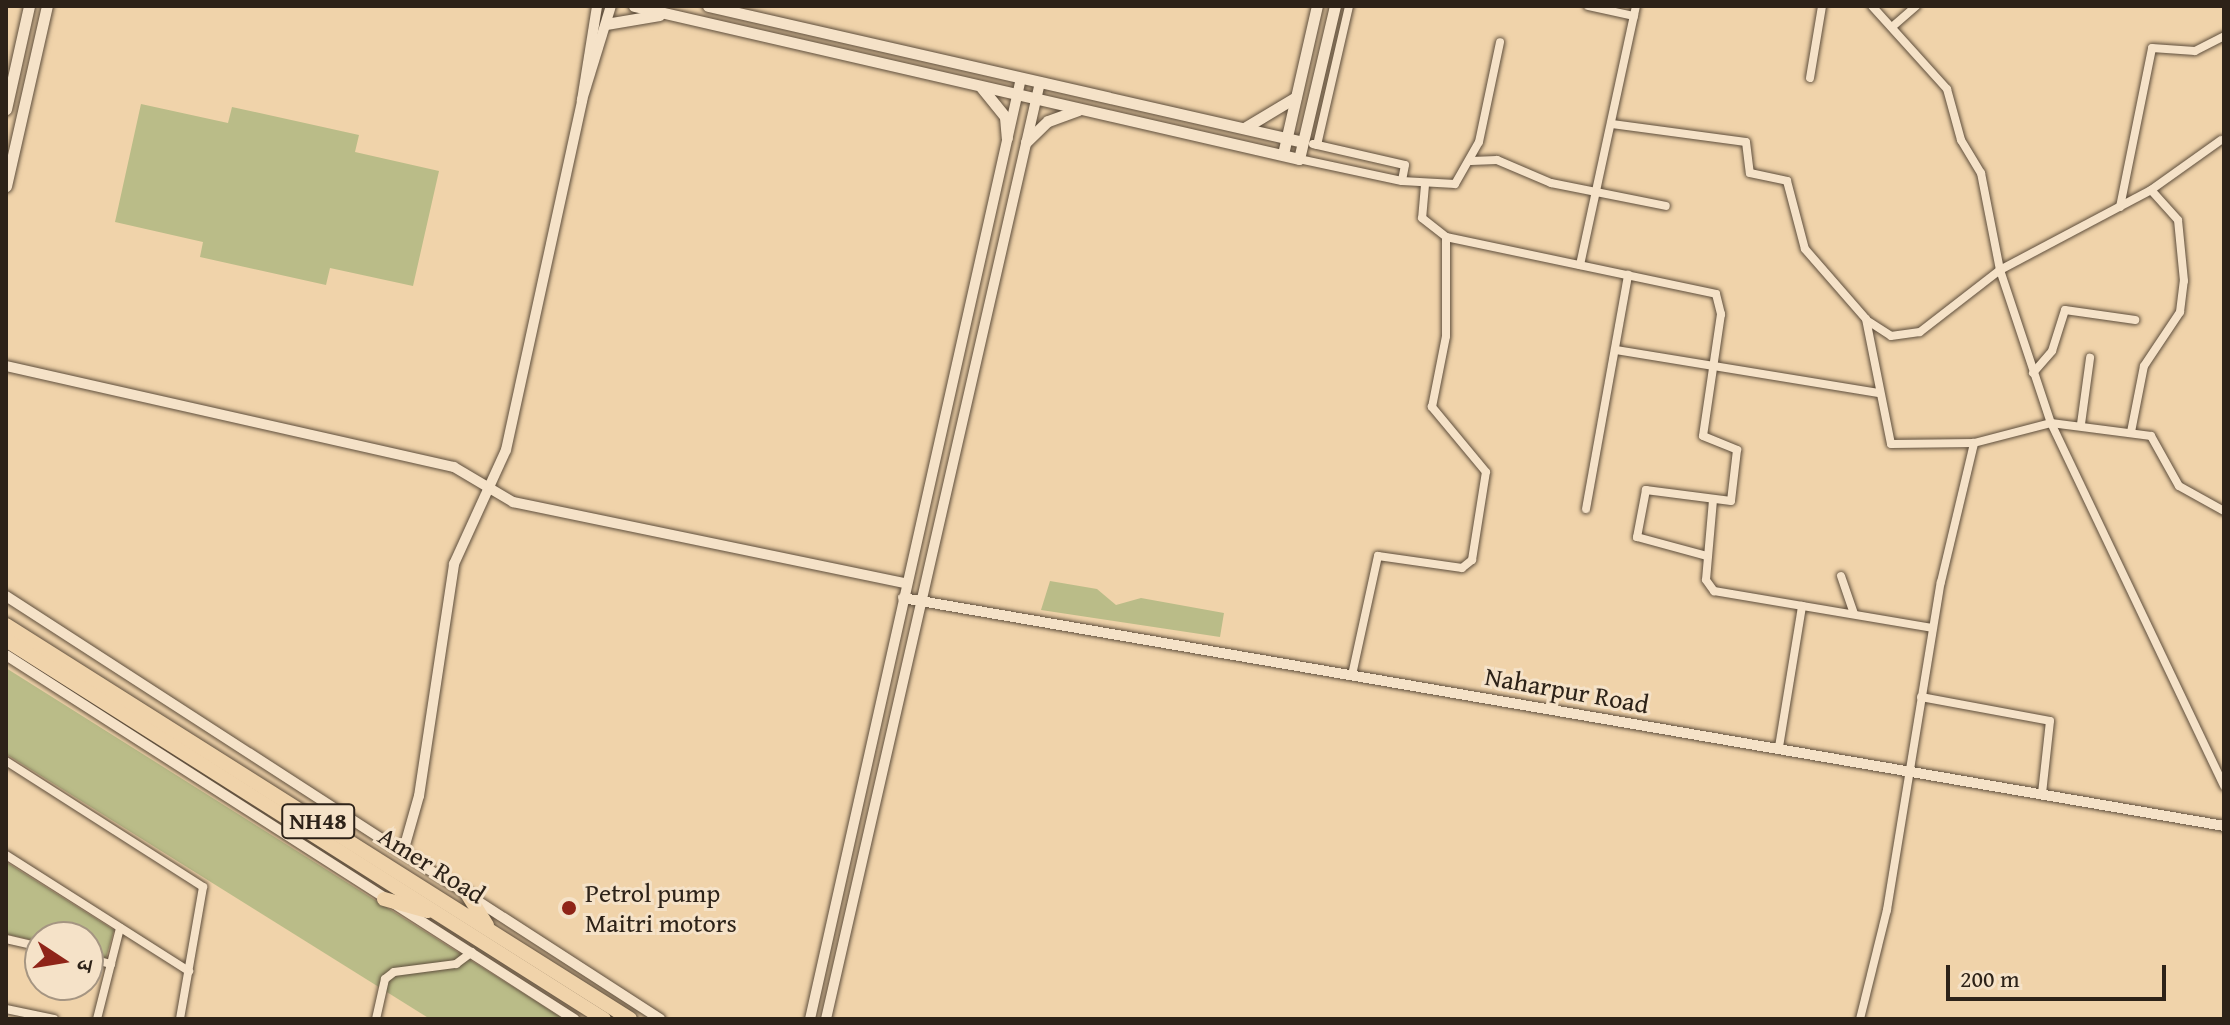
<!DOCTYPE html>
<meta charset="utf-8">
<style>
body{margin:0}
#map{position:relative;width:2230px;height:1025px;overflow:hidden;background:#f0d3aa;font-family:"Gentium Book Plus","Noto Serif Devanagari",serif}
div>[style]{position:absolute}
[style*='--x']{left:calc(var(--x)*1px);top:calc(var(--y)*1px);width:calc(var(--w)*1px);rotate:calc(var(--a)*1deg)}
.green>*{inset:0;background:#babc88}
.roads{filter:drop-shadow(0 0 2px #5e4e3c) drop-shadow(0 0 2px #5e4e3c)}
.minor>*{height:8px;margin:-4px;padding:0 4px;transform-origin:4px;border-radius:4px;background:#f5e2c8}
.tertiary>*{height:10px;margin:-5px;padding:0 5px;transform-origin:5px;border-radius:5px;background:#f5e2c8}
.secondary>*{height:11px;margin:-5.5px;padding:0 5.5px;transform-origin:5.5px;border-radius:5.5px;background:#f5e2c8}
.trunk>*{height:14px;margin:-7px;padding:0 7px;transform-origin:7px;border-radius:7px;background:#f0d3aa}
.dots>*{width:22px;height:22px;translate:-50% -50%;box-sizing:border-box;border:4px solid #f5e2c8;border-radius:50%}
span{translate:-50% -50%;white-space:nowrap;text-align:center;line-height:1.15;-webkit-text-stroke:6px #f5e2c8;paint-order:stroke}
.shield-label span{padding:2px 6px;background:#f5e2c8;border:2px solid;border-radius:6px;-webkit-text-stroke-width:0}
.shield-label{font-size:24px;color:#2d2218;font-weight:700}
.street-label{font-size:26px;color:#2d2218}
.poi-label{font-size:26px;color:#2d2218}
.left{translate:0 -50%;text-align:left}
.frame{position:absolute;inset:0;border:8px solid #2d2218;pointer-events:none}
.north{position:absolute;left:24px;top:921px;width:80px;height:80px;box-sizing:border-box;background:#f5e2c8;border:2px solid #a59582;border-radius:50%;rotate:102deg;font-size:22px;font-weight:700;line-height:32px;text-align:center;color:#2d2218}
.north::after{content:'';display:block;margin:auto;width:28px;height:36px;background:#8f2418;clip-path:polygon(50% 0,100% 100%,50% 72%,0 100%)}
.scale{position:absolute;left:1946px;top:965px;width:220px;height:36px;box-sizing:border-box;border:4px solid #2d2218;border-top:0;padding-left:10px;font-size:24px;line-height:28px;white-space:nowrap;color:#2d2218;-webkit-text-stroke:6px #f5e2c8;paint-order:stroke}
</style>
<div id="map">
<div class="green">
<div style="clip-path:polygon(141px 104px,228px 123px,232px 107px,359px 135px,355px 152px,439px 171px,413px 286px,330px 268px,326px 285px,200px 257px,203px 242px,115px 222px)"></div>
<div style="clip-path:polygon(1050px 581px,1097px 589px,1116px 605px,1141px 598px,1224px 613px,1220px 637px,1041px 610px)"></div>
<div style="clip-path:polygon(6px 668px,542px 1005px,563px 1019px,430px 1019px,6px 754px)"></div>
<div style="clip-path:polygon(6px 862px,114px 930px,106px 958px,88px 954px,88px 937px,40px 942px,6px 934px)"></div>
</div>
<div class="roads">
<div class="minor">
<div style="--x:1588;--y:6;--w:47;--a:12.3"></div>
<div style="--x:1872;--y:6;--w:112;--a:47.9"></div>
<div style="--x:1947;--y:89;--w:53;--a:74.6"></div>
<div style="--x:1961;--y:140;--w:39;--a:59"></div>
<div style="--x:1981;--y:173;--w:99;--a:78.9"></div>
<div style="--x:2000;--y:270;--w:161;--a:71.6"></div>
<div style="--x:2051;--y:423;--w:402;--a:64.5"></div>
<div style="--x:1892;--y:27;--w:32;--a:-41"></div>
<div style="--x:1810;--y:78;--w:73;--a:-80.5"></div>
<div style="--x:1612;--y:124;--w:135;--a:7.7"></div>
<div style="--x:1746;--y:142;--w:31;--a:83"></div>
<div style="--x:1750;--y:173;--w:38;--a:12"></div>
<div style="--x:1787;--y:181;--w:70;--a:75.2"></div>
<div style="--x:1805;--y:249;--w:93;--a:48.9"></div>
<div style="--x:1866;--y:319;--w:127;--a:78.7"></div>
<div style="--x:1891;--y:444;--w:83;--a:-0.7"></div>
<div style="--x:1974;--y:443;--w:80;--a:-14.6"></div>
<div style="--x:2051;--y:423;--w:101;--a:7.4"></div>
<div style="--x:2151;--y:436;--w:57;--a:60.8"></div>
<div style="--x:2179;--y:486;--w:51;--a:29.1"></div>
<div style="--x:1313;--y:144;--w:94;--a:12.9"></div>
<div style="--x:1405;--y:165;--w:16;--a:101"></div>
<div style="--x:1317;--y:145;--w:143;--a:-77"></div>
<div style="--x:1299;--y:159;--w:105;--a:12.1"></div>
<div style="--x:1402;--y:181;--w:53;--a:3.2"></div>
<div style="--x:1455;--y:184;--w:48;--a:-60.3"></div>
<div style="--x:1479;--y:142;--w:102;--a:-78.1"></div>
<div style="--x:1471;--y:161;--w:26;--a:-2"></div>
<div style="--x:1497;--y:160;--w:59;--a:23.1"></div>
<div style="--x:1551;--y:183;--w:117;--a:11.3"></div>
<div style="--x:1425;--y:185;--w:33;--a:95"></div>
<div style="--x:1422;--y:218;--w:31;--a:38"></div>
<div style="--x:1446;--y:237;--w:276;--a:11.9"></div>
<div style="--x:1716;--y:294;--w:21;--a:76"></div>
<div style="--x:1721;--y:314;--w:123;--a:98.4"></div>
<div style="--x:1703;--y:436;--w:37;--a:22"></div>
<div style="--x:1737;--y:450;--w:51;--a:96.7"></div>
<div style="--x:1731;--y:501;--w:86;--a:-172.6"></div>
<div style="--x:1646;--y:490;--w:48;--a:100.8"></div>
<div style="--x:1637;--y:537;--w:73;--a:15.2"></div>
<div style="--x:2120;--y:207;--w:162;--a:-78.6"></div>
<div style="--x:2152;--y:48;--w:43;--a:4"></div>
<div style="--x:2195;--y:51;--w:33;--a:-27"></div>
<div style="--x:1580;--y:265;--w:265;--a:-77.8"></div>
<div style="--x:1868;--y:321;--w:27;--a:33"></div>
<div style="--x:1891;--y:336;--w:29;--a:-8"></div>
<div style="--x:1920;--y:332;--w:101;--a:-37.8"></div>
<div style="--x:2000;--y:270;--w:171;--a:-27.9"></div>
<div style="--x:2151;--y:190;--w:86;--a:-35.5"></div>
<div style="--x:1616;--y:350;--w:266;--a:9.3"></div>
<div style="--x:2033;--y:373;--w:29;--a:-49"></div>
<div style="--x:2052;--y:351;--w:43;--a:-72.4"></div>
<div style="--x:2065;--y:310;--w:71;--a:8.1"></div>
<div style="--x:2081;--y:424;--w:67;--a:-82.2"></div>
<div style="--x:2131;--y:432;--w:67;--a:-78.9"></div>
<div style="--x:2144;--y:366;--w:65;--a:-56.3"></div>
<div style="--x:2180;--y:312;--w:31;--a:-83"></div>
<div style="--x:2184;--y:281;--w:61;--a:-95.6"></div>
<div style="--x:2178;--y:220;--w:40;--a:-132"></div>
<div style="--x:1713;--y:500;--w:80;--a:95"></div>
<div style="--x:1706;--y:580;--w:14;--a:54"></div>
<div style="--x:1714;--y:591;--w:221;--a:9.6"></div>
<div style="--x:1586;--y:509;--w:238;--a:-79.8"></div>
<div style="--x:1841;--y:576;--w:39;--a:71"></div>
<div style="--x:1352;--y:675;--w:122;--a:-77.7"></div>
<div style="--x:1378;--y:556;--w:85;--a:8.1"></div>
<div style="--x:1462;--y:568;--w:13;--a:-39"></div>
<div style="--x:1472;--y:560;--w:89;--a:-81"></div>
<div style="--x:1486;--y:472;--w:85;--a:-129.7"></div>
<div style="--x:1432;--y:407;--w:72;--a:-78.8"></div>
<div style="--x:1446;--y:336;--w:99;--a:-90"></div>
<div style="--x:1921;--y:697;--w:131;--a:10.5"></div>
<div style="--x:2050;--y:721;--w:73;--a:96.3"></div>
<div style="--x:1779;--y:747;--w:143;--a:-80.7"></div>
<div style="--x:6;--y:761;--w:234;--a:32.6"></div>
<div style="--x:203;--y:887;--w:134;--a:99.9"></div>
<div style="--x:6;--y:855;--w:217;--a:32.4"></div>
<div style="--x:6;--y:939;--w:35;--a:13"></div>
<div style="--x:88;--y:958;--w:24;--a:15"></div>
<div style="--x:6;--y:1009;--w:49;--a:11.8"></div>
<div style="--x:97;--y:1019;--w:94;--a:-75.8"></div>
<div style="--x:376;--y:1019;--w:41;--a:-77.3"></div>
<div style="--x:385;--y:979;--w:11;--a:-38"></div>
<div style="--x:394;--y:972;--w:63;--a:-7.4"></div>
<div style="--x:456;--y:964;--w:20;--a:-37"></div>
<div style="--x:1860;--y:1019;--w:112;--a:-76.1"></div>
<div style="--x:1887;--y:910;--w:332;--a:-80.7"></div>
<div style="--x:1941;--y:582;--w:143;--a:-76.6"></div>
</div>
<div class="tertiary">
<div style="--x:582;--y:100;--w:95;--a:-80.9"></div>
<div style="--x:6;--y:366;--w:459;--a:12.7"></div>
<div style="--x:454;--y:467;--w:69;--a:30.7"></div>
<div style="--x:513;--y:502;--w:400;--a:11.7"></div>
<div style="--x:6;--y:596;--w:779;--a:32.89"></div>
<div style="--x:903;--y:598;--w:1341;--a:9.79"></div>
<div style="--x:6;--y:655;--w:675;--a:32.65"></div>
<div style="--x:403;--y:852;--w:58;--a:-74.1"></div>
<div style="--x:419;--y:796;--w:235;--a:-81.4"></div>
<div style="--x:454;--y:564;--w:125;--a:-65.5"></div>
<div style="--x:506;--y:450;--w:358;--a:-77.7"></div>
<div style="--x:582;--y:100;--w:98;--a:-72.9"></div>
<div style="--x:810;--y:1019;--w:964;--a:-77.36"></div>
<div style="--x:826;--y:1019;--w:961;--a:-77.13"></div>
</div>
<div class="secondary">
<div style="--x:634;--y:6;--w:682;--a:12.96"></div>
<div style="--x:1299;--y:159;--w:157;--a:-76.8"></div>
<div style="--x:708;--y:6;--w:610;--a:12.88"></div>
<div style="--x:606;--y:24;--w:54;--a:-9.6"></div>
<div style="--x:981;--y:87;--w:38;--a:51"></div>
<div style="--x:1005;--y:117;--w:21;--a:85"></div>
<div style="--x:6;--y:109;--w:106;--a:-77.4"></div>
<div style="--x:1246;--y:127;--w:58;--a:-31"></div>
<div style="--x:1026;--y:142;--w:30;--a:-44"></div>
<div style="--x:1048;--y:121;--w:32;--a:-20"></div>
<div style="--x:1283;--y:154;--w:152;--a:-77.1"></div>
<div style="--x:6;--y:186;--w:185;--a:-77.2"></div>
</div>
<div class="trunk">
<div style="--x:6;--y:625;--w:738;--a:32.27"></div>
<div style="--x:6;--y:640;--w:708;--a:32.37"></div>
<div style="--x:468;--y:895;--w:36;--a:58"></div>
<div style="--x:384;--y:899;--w:45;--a:15.6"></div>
</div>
</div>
<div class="dots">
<div style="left:569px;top:908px;background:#8f2418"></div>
</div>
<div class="shield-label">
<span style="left:318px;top:821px">NH48</span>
</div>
<div class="street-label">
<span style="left:1567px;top:690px;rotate:10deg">Naharpur Road</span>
<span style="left:432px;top:865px;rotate:32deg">Amer Road</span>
</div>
<div class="poi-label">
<span class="left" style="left:585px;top:908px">Petrol pump<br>Maitri motors</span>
</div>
<div class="frame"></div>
<div class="north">उ</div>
<div class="scale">200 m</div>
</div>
